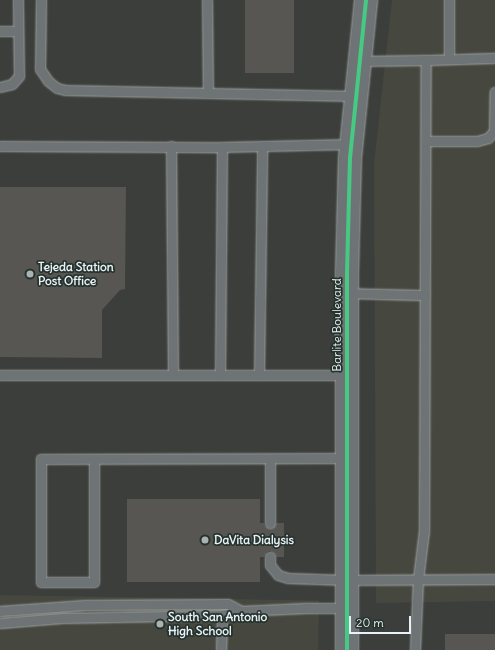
<!DOCTYPE html>
<style>
body{margin:0}
#map{position:relative;width:495px;height:650px;overflow:hidden;background:#3b3e3a;font-family:Delius,sans-serif}
div>[style]{position:absolute}
[style*='--x']{left:calc(var(--x)*1px);top:calc(var(--y)*1px);width:calc(var(--w)*1px);rotate:calc(var(--a)*1deg)}
.built>*{inset:0;background:#46483f;transform-origin:0 0}
.building>*{inset:0;background:#575653;transform-origin:0 0}
.roads{filter:drop-shadow(0 0 1px #9da0a0) drop-shadow(0 0 1px #9da0a0)}
.service>*{height:9px;margin:-4.5px;padding:0 4.5px;transform-origin:4.5px;border-radius:4.5px;background:#6e7475}
.tertiary>*{height:22px;margin:-11px;padding:0 11px;transform-origin:11px;border-radius:11px;background:#6e7475}
.cycleway>*{height:4px;margin:-2px;padding:0 2px;transform-origin:2px;border-radius:2px;background:#46c982}
.dots>*{width:11px;height:11px;translate:-50% -50%;box-sizing:border-box;border:2px solid #26332d;border-radius:50%}
span{translate:-50% -50%;white-space:nowrap;text-align:center;line-height:1.15;-webkit-text-stroke:3.5px #26332d;paint-order:stroke}
.poi-label{font-size:12px;color:#e8f1f8;font-weight:700}
.left{translate:0 -50%;text-align:left}
.street-label{font-size:12px;color:#e8f1f8}
.scale{position:absolute;left:349px;top:616px;width:62px;height:18px;box-sizing:border-box;border:2px solid #e8f1f8;border-top:0;padding-left:5px;font-size:12px;line-height:14px;white-space:nowrap;color:#e8f1f8;-webkit-text-stroke:3px #26332d;paint-order:stroke}
</style>
<div id="map">
<div class="built">
<div style="clip-path:polygon(392px 0,495px 0,495px 601px,376px 603px,374px 164px)"></div>
<div style="left:0;top:595px;width:319px;height:55px;rotate:1deg"></div>
</div>
<div class="building">
<div style="left:245px;top:0;width:49px;height:73px"></div>
<div style="clip-path:polygon(0 187px,126px 187px,125px 289px,120px 290px,102px 310px,102px 358px,0 357px)"></div>
<div style="clip-path:polygon(127px 499px,260px 499px,260px 523px,264px 523px,265px 526px,270px 529px,273px 528px,276px 523px,284px 523px,284px 557px,276px 557px,275px 554px,270px 551px,267px 552px,264px 557px,260px 557px,260px 582px,127px 582px)"></div>
<div style="left:445px;top:634px;width:50px;height:16px"></div>
</div>
<div class="roads">
<div class="service">
<div style="--x:41;--y:0;--w:69;--a:90.8"></div>
<div style="--x:40;--y:69;--w:14;--a:56"></div>
<div style="--x:48;--y:81;--w:11;--a:38"></div>
<div style="--x:57;--y:88;--w:8;--a:14"></div>
<div style="--x:65;--y:90;--w:291;--a:1.2"></div>
<div style="--x:207;--y:0;--w:93;--a:89.4"></div>
<div style="--x:0;--y:31;--w:18;--a:0"></div>
<div style="--x:449;--y:59;--w:59;--a:-90"></div>
<div style="--x:360;--y:61;--w:66;--a:-0.9"></div>
<div style="--x:0;--y:87;--w:12;--a:-14"></div>
<div style="--x:12;--y:84;--w:11;--a:-49"></div>
<div style="--x:19;--y:76;--w:76;--a:-90.8"></div>
<div style="--x:426;--y:141;--w:51;--a:0"></div>
<div style="--x:477;--y:141;--w:11;--a:-15"></div>
<div style="--x:488;--y:138;--w:9;--a:-49"></div>
<div style="--x:494;--y:131;--w:39;--a:-89"></div>
<div style="--x:0;--y:146;--w:222;--a:0.3"></div>
<div style="--x:222;--y:147;--w:130;--a:-1.3"></div>
<div style="--x:171;--y:146;--w:229;--a:89.5"></div>
<div style="--x:347;--y:293;--w:78;--a:1.5"></div>
<div style="--x:0;--y:375;--w:347;--a:0"></div>
<div style="--x:220;--y:375;--w:228;--a:-89.5"></div>
<div style="--x:259;--y:375;--w:229;--a:-89.2"></div>
<div style="--x:94;--y:459;--w:123;--a:90"></div>
<div style="--x:94;--y:582;--w:53;--a:180"></div>
<div style="--x:41;--y:582;--w:123;--a:-90"></div>
<div style="--x:41;--y:459;--w:305;--a:-0.2"></div>
<div style="--x:270;--y:523;--w:64;--a:-90"></div>
<div style="--x:270;--y:557;--w:8;--a:90"></div>
<div style="--x:270;--y:565;--w:13;--a:51"></div>
<div style="--x:278;--y:575;--w:10;--a:17"></div>
<div style="--x:288;--y:578;--w:59;--a:1.9"></div>
<div style="--x:347;--y:580;--w:148;--a:-0.4"></div>
<div style="--x:0;--y:611;--w:85;--a:-4"></div>
<div style="--x:85;--y:605;--w:143;--a:-0.4"></div>
<div style="--x:228;--y:604;--w:15;--a:28"></div>
<div style="--x:0;--y:623;--w:62;--a:-4.6"></div>
<div style="--x:62;--y:618;--w:160;--a:-1.1"></div>
<div style="--x:222;--y:615;--w:19;--a:-12"></div>
<div style="--x:241;--y:611;--w:65;--a:-2.6"></div>
<div style="--x:306;--y:608;--w:41;--a:0"></div>
<div style="--x:221;--y:650;--w:35;--a:-88"></div>
<div style="--x:415;--y:650;--w:71;--a:-87.6"></div>
<div style="--x:418;--y:579;--w:48;--a:-82.9"></div>
<div style="--x:424;--y:531;--w:471;--a:-89.8"></div>
<div style="--x:426;--y:60;--w:69;--a:-1.7"></div>
</div>
<div class="tertiary">
<div style="--x:347;--y:650;--w:377;--a:-90"></div>
<div style="--x:347;--y:273;--w:115;--a:-88.5"></div>
<div style="--x:350;--y:158;--w:159;--a:-84.2"></div>
</div>
</div>
<div class="cycleway">
<div style="--x:347;--y:650;--w:377;--a:-90"></div>
<div style="--x:347;--y:273;--w:115;--a:-88.5"></div>
<div style="--x:350;--y:158;--w:159;--a:-84.2"></div>
</div>
<div class="dots">
<div style="left:30px;top:274px;background:#abb2b6"></div>
<div style="left:205px;top:540px;background:#abb2b6"></div>
<div style="left:160px;top:624px;background:#abb2b6"></div>
</div>
<div class="poi-label">
<span class="left" style="left:38px;top:274px">Tejeda Station<br>Post Office</span>
<span class="left" style="left:214px;top:540px">DaVita Dialysis</span>
<span class="left" style="left:168px;top:624px">South San Antonio<br>High School</span>
</div>
<div class="street-label">
<span style="left:337px;top:325px;rotate:-90deg">Barlite Boulevard</span>
</div>
<div class="scale">20 m</div>
</div>
